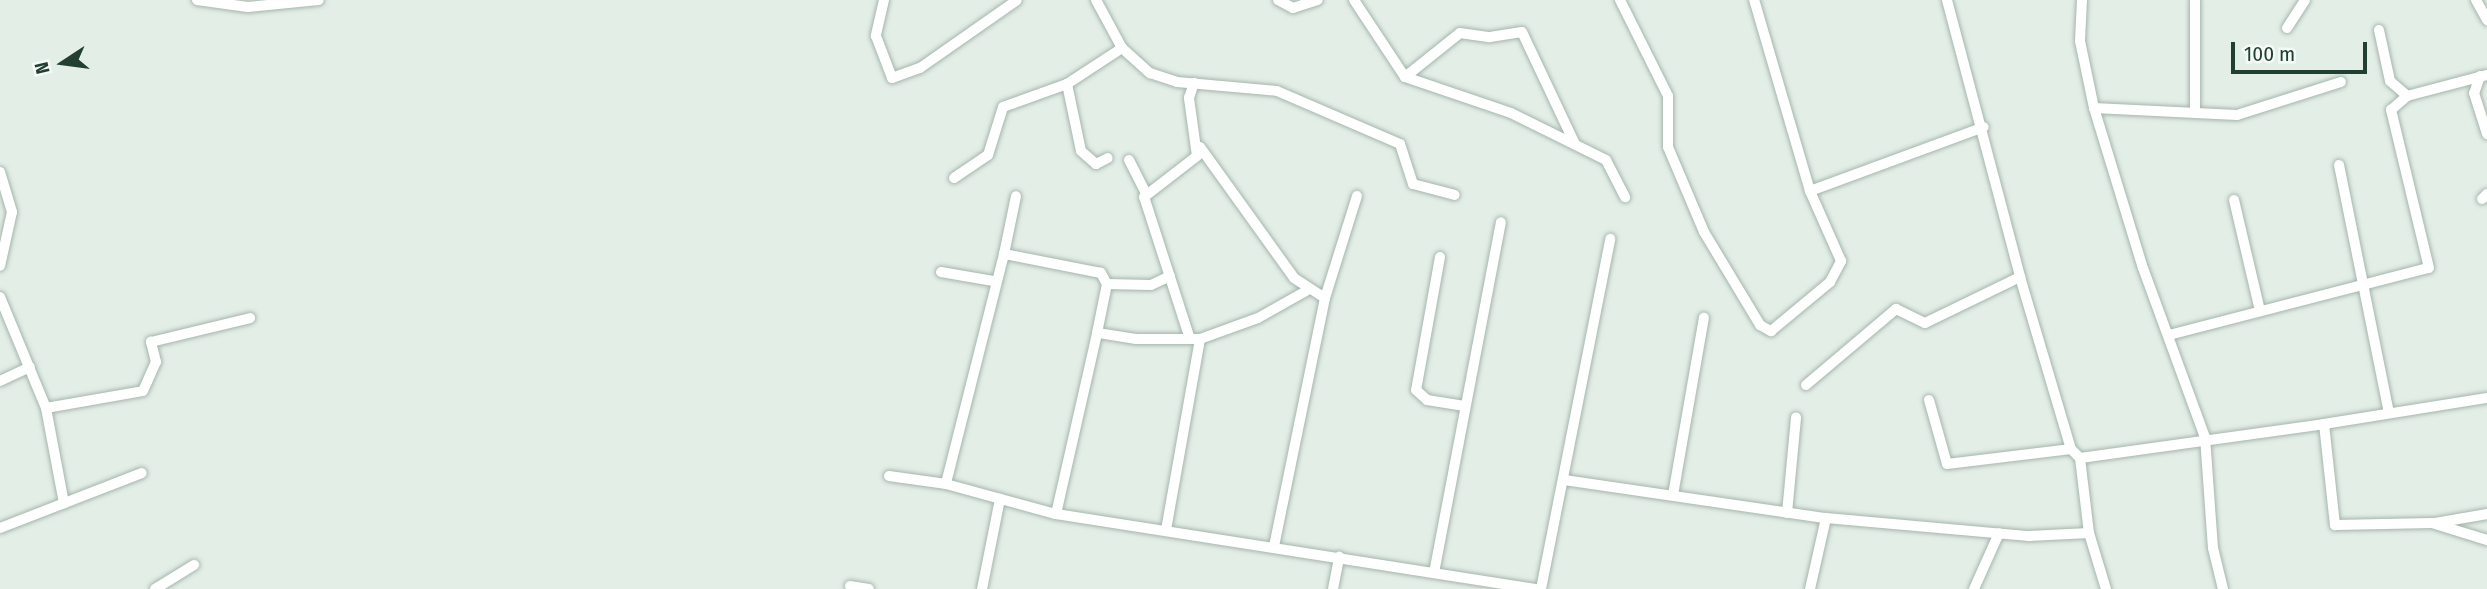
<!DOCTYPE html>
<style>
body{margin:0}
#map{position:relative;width:2487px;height:589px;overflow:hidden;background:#e3eee7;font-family:"Fira Sans Condensed",sans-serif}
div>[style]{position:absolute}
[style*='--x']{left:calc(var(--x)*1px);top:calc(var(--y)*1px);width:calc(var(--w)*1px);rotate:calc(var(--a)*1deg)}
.roads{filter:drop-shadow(0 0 2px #a5b6ad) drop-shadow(0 0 2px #a5b6ad)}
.minor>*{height:10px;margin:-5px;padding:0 5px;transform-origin:5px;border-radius:5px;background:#fff}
span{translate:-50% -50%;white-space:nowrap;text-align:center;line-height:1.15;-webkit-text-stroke:5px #f4faf6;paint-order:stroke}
.north{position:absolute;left:28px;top:28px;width:70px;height:70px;-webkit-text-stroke:5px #f4faf6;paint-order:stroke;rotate:257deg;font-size:19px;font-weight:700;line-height:28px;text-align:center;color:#224032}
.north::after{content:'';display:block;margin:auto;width:24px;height:32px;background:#224032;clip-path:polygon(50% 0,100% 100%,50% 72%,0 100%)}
.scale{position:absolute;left:2231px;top:42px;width:136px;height:32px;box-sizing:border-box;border:4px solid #224032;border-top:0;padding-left:9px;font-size:21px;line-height:24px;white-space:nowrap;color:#224032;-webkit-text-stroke:5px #f4faf6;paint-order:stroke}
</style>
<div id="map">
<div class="roads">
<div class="minor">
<div style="--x:197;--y:0;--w:51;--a:7.8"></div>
<div style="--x:248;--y:7;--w:71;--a:-5.6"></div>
<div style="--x:884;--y:0;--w:37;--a:103"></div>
<div style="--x:876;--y:36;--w:45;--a:69.1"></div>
<div style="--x:892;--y:78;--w:30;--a:-20"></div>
<div style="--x:920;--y:68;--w:118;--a:-35"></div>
<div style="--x:1096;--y:0;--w:55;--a:61.6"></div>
<div style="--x:1122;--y:48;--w:38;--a:42"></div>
<div style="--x:1150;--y:73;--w:28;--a:18"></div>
<div style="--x:1177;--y:82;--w:100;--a:5.1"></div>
<div style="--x:1277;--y:91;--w:134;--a:23.3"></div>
<div style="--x:1400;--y:144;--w:42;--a:72"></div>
<div style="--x:1413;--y:184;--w:43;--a:14.7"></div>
<div style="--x:1278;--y:0;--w:17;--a:28"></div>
<div style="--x:1293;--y:8;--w:26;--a:-18"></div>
<div style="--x:1354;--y:0;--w:92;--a:56.5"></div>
<div style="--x:1405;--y:77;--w:112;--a:18.8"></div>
<div style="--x:1511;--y:113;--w:106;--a:26.3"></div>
<div style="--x:1606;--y:160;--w:42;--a:62.8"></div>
<div style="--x:1620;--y:0;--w:107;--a:63.4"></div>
<div style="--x:1668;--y:96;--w:51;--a:90"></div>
<div style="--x:1668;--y:147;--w:92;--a:67"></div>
<div style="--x:1704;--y:232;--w:109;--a:58.9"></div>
<div style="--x:1760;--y:325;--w:13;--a:29"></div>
<div style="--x:1771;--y:331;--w:77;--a:-39.7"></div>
<div style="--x:1830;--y:282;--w:24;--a:-62"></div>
<div style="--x:1841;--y:261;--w:77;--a:-113.9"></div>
<div style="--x:1810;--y:191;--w:199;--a:-106.3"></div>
<div style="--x:1947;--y:0;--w:286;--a:75.2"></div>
<div style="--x:2020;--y:277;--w:179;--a:73.5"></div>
<div style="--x:2071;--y:449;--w:13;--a:45"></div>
<div style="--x:2080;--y:458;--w:76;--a:83.2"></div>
<div style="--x:2089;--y:533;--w:59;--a:73.1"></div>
<div style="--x:2082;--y:0;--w:41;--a:92.8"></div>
<div style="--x:2080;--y:41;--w:68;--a:78.2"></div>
<div style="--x:2094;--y:108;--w:167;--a:73"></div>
<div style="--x:2143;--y:268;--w:180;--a:69.9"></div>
<div style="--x:2205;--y:437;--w:111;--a:85.9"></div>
<div style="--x:2213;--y:548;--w:42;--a:76.3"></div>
<div style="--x:2195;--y:0;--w:113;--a:90"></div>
<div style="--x:2476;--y:0;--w:23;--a:61"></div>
<div style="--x:2287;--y:28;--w:33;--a:-57"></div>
<div style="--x:2379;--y:30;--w:52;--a:77.8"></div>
<div style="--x:2390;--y:81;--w:23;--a:41"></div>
<div style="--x:2480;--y:76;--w:18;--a:109"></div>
<div style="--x:2474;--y:93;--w:43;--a:72.4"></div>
<div style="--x:1405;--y:77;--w:70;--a:-38.7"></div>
<div style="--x:1460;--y:33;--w:30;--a:8"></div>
<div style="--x:1490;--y:37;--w:32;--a:-9"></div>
<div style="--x:1522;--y:32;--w:124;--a:64.7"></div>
<div style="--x:1067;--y:84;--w:68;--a:78.2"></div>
<div style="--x:1081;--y:151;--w:20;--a:41"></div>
<div style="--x:1096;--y:164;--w:13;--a:-27"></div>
<div style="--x:2094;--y:108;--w:143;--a:2.8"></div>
<div style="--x:2237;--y:115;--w:109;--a:-17.6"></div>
<div style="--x:1200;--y:147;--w:161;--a:54.3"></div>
<div style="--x:1294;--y:278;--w:37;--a:33"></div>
<div style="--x:1325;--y:298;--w:253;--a:101.6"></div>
<div style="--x:1129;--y:160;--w:37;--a:63"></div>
<div style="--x:2339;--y:165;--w:252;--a:78.6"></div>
<div style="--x:0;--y:172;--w:42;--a:73.3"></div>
<div style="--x:12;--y:212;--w:55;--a:102.5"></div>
<div style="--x:954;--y:178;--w:41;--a:-34.1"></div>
<div style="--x:988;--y:155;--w:50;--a:-72.6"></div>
<div style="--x:1003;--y:107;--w:68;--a:-19.8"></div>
<div style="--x:1067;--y:84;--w:66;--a:-33.2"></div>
<div style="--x:1810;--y:191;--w:185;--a:-20.2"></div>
<div style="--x:2482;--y:199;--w:7;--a:-45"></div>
<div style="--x:2234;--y:200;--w:110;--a:76.8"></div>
<div style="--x:1004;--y:254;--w:59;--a:-78.3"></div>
<div style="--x:1440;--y:257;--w:135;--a:100.2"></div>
<div style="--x:1416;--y:390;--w:15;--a:42"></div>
<div style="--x:1427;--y:400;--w:38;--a:9"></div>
<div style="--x:941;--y:272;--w:53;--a:9.8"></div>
<div style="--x:1107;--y:284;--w:44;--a:1.3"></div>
<div style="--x:1151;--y:285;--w:21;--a:-25"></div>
<div style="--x:1306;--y:291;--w:55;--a:150.6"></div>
<div style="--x:1258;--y:318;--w:62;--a:160.1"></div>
<div style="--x:1200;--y:339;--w:64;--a:180"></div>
<div style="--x:1136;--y:339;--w:39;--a:-171"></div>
<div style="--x:1097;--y:333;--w:50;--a:-78.5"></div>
<div style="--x:1107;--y:284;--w:13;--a:-119"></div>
<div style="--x:1101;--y:273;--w:99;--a:-168.9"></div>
<div style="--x:1004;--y:254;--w:237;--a:104.2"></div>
<div style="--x:946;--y:484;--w:114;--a:15.3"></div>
<div style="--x:1056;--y:514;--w:485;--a:8.9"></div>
<div style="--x:0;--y:297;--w:120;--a:67.5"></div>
<div style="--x:46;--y:408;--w:97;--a:79.3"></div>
<div style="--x:1325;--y:298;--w:107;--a:-72.6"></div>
<div style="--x:2169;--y:335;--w:268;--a:-14.5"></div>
<div style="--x:2429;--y:268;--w:163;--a:-103.5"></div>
<div style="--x:2391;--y:110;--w:21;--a:-41"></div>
<div style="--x:2407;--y:96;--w:83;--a:-14.7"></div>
<div style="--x:1189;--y:336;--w:146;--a:-107.9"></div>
<div style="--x:1144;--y:197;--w:67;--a:-37.7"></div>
<div style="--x:1197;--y:156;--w:59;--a:-97.9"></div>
<div style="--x:1189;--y:98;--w:16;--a:-72"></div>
<div style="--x:0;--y:381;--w:33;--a:-25"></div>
<div style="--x:1806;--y:385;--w:118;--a:-40.2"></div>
<div style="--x:1896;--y:309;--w:32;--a:26"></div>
<div style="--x:1925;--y:323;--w:106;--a:-25.8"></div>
<div style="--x:1929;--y:400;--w:66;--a:74.3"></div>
<div style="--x:1947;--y:464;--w:125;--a:-6.9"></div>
<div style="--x:46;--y:408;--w:98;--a:-9.9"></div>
<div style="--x:143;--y:391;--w:32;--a:-66"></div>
<div style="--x:156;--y:362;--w:21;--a:-104"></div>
<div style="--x:151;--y:342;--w:102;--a:-13.6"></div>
<div style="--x:2324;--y:424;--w:165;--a:-9.1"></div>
<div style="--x:2080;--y:458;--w:246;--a:-7.9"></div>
<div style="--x:2324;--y:424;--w:102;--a:83.8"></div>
<div style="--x:2335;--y:525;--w:97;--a:-1.2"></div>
<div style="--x:2432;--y:523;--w:58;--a:17.2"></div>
<div style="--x:889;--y:476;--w:58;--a:8"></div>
<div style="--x:1564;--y:480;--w:265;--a:8.3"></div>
<div style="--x:1826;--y:518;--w:204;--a:5.1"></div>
<div style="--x:2029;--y:536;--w:60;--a:-2.9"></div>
<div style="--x:1673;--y:495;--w:180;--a:-80.1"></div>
<div style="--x:1787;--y:513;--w:96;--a:-84.6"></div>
<div style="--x:1056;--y:514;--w:186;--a:-77.2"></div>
<div style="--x:2435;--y:523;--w:53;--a:-9.8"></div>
<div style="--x:0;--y:528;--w:152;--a:-21.2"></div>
<div style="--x:1166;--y:530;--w:194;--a:-79.9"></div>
<div style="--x:1434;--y:573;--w:357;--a:-79.2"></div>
<div style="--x:850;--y:586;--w:19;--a:9"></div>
<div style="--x:155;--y:589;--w:46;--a:-31.6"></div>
<div style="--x:982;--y:589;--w:92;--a:-78.7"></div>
<div style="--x:1333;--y:589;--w:33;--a:-79"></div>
<div style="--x:1541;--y:589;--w:357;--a:-78.8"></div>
<div style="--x:1810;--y:589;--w:73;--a:-77.3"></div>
<div style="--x:1974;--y:589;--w:61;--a:-65.9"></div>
</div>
</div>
<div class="north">N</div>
<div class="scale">100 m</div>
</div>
